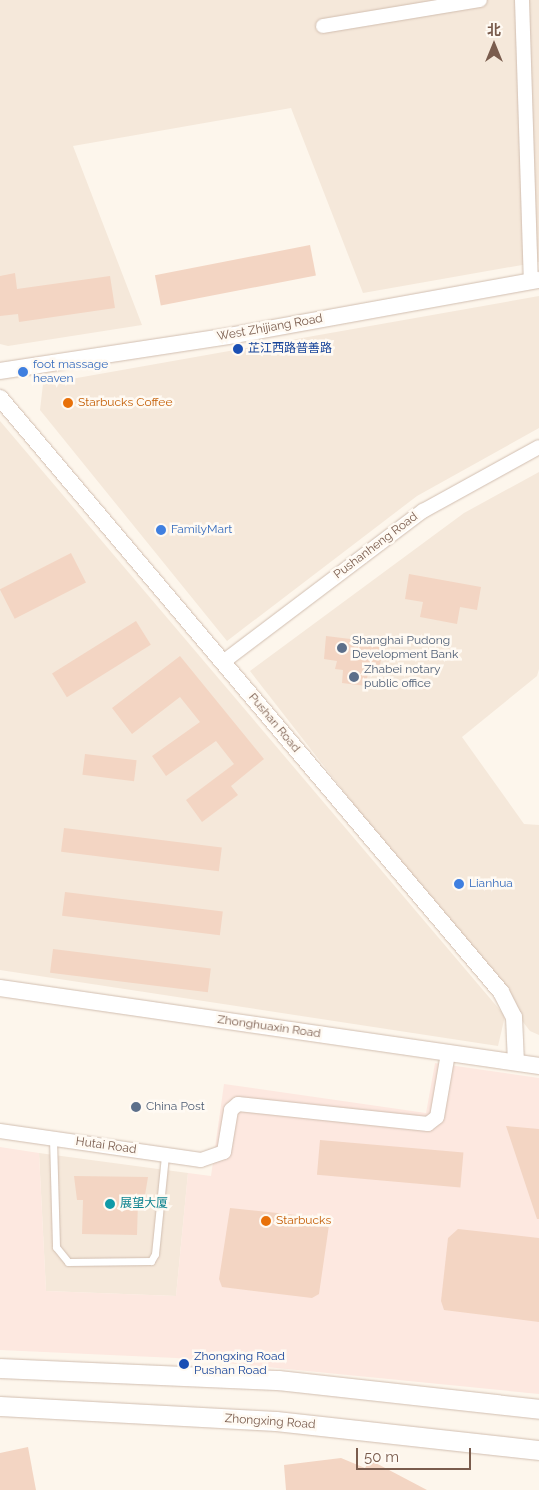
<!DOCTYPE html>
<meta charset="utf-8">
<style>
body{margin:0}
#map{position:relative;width:539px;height:1490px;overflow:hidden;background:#fdf6ec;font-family:Raleway,"Noto Sans SC",sans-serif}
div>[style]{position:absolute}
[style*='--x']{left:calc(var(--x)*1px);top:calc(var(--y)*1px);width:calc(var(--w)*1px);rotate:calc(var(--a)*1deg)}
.residential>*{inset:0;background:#f5e8da}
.commercial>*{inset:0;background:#fde8e0}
.building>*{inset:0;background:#f3d5c3;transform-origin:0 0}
.roads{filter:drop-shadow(0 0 1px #d1beb0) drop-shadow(0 0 1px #d1beb0)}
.service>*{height:7px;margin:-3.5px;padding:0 3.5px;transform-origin:3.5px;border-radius:3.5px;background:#fff}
.minor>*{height:14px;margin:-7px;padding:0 7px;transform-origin:7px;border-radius:7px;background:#fff}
.tertiary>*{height:16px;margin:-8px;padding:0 8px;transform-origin:8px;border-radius:8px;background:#fff}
.secondary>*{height:19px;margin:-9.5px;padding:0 9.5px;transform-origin:9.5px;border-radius:9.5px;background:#fff}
.dots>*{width:14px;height:14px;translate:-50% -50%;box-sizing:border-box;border:2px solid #fffaf3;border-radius:50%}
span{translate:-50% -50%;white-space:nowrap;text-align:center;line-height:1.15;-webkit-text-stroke:5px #fffaf3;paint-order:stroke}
.street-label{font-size:12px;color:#7a5c4d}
.transit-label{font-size:12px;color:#164399}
.left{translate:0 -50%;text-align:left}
.shop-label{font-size:12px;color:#366cbe}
.food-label{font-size:12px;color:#c56008}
.service-label{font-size:12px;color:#4e5e75}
.culture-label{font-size:12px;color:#0d838f}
.north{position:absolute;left:469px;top:20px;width:50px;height:50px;-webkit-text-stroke:4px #fffaf3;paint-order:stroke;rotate:0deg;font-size:14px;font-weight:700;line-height:20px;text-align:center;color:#7a5c4d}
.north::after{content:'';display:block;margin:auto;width:18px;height:22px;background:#7a5c4d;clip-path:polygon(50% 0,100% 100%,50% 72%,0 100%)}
.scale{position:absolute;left:356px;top:1448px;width:115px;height:22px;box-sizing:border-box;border:2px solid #7a5c4d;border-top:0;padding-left:6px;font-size:15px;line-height:18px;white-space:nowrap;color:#7a5c4d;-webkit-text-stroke:4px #fffaf3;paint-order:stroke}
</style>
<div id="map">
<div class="residential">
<div style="clip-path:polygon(0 0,539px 0,539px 262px,363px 293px,291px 108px,73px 146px,142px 325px,8px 346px,0 344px)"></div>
<div style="clip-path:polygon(539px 296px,539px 428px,417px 496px,227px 641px,40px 410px,43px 384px)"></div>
<div style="clip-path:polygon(0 421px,505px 1016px,498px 1046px,0 970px)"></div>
<div style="clip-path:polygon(539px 472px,539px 669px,537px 676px,462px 737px,524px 824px,539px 825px,539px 1035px,530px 1031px,250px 671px,464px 513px)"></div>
<div style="clip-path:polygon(39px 1153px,188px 1173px,176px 1296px,46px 1291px)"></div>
</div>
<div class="commercial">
<div style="clip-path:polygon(435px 1063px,539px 1078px,539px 1394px,176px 1358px,0 1350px,0 1147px,39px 1153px,46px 1291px,176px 1296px,188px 1173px,211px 1176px,224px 1084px,426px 1113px)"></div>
</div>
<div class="building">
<div style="left:310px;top:245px;width:31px;height:158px;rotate:79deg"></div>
<div style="clip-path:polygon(15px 273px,17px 289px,110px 276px,115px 308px,19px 322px,18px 314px,0 316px,0 276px)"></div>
<div style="left:71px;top:553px;width:33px;height:80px;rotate:63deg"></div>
<div style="clip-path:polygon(409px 574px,481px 587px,477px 610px,460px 607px,457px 624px,420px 617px,423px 602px,405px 599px)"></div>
<div style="left:136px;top:621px;width:28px;height:99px;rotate:58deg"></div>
<div style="clip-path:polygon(326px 636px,383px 643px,380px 666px,369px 665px,366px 686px,342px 683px,343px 670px,335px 669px,337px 661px,324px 659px)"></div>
<div style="clip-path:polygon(180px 656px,264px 759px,231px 786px,238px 795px,202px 822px,186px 800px,234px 764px,216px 741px,166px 776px,152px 756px,200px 722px,180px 697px,132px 734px,112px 708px)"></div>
<div style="left:85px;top:754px;width:52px;height:21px;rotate:7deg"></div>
<div style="left:64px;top:828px;width:159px;height:24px;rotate:7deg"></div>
<div style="left:65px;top:892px;width:159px;height:24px;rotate:7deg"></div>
<div style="left:53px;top:949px;width:159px;height:24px;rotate:7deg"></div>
<div style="clip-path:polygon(506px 1126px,539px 1129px,539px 1219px,537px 1219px)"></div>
<div style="left:320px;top:1140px;width:144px;height:35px;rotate:5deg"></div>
<div style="clip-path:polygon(74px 1176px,148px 1177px,144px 1201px,138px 1201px,137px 1235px,82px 1234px,83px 1200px,77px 1200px)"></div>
<div style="clip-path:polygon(230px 1208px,324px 1218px,329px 1225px,319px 1294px,312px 1298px,222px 1287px,219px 1279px)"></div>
<div style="clip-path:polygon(458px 1229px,539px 1238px,539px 1322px,444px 1310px,441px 1301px,448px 1238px)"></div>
<div style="clip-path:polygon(28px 1447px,36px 1490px,0 1490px,0 1453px)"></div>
<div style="clip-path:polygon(341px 1458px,365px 1468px,370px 1460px,427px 1490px,286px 1490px,284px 1465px)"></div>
</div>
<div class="roads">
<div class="service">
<div style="--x:53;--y:1139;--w:108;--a:88.4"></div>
<div style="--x:56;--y:1247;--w:19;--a:51"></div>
<div style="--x:68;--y:1262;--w:83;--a:-0.7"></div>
<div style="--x:151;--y:1261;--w:8;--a:-60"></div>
<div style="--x:155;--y:1254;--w:100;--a:-84.2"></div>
</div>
<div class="minor">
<div style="--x:522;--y:0;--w:281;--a:88.2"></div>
<div style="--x:323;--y:26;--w:159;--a:-9.4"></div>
<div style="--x:223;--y:662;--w:251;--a:-37.1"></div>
<div style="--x:423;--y:511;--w:132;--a:-28.9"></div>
<div style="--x:0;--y:1131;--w:203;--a:8.2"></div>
<div style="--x:201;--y:1160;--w:24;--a:-19"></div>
<div style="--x:224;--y:1152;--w:43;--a:-80.5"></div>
<div style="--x:231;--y:1110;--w:9;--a:-41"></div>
<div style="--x:238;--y:1104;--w:191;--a:6"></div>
<div style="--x:428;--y:1124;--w:11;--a:-38"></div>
<div style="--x:437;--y:1117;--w:65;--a:-80.2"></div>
</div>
<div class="tertiary">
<div style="--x:0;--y:371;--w:238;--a:-8.7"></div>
<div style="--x:235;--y:335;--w:309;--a:-10.3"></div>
<div style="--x:0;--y:398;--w:777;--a:49.85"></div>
<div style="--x:501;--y:992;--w:28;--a:63"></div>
<div style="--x:514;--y:1017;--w:45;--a:87.5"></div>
<div style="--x:0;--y:988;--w:545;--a:8.23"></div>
</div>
<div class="secondary">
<div style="--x:0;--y:1368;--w:278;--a:2.5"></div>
<div style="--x:278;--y:1380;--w:263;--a:6.3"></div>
<div style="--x:0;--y:1406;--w:276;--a:3.1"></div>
<div style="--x:276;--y:1421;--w:265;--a:6.3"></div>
</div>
</div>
<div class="dots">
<div style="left:238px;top:349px;background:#1a4fb4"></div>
<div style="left:23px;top:372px;background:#3f7fe0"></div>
<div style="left:68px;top:403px;background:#e8710a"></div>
<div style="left:161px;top:530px;background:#3f7fe0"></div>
<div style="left:342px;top:648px;background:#5c6f8a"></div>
<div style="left:354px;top:677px;background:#5c6f8a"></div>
<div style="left:459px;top:884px;background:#3f7fe0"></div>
<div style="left:136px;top:1107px;background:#5c6f8a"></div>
<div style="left:110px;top:1204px;background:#0f9aa8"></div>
<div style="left:266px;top:1221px;background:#e8710a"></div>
<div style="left:184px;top:1364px;background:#1a4fb4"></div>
</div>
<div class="street-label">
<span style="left:270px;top:328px;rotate:-10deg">West Zhijiang Road</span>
<span style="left:376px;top:546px;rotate:-37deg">Pushanheng Road</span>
<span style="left:274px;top:723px;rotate:50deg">Pushan Road</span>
<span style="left:269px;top:1027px;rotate:8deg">Zhonghuaxin Road</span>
<span style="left:106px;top:1146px;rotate:8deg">Hutai Road</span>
<span style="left:270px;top:1422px;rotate:4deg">Zhongxing Road</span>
</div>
<div class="transit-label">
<span class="left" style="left:248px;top:349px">芷江西路普善路</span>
<span class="left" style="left:194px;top:1364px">Zhongxing Road<br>Pushan Road</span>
</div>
<div class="shop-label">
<span class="left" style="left:33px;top:372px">foot massage<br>heaven</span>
<span class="left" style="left:171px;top:530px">FamilyMart</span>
<span class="left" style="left:469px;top:884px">Lianhua</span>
</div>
<div class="food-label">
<span class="left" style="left:78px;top:403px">Starbucks Coffee</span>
<span class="left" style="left:276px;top:1221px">Starbucks</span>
</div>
<div class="service-label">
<span class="left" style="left:352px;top:648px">Shanghai Pudong<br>Development Bank</span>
<span class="left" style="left:364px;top:677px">Zhabei notary<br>public office</span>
<span class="left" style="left:146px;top:1107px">China Post</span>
</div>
<div class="culture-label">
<span class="left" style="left:120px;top:1204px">展望大厦</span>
</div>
<div class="north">北</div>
<div class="scale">50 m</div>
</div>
